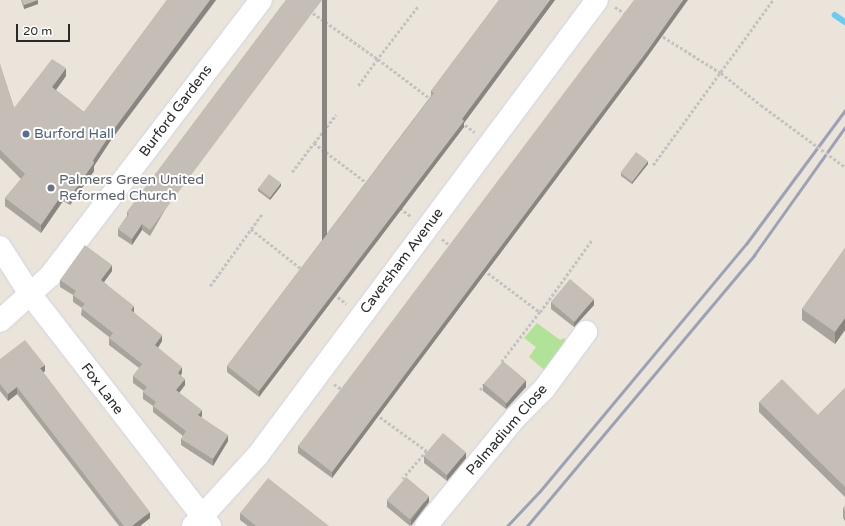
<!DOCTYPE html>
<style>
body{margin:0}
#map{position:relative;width:845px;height:526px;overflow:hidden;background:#ebe4db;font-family:"Varela Round",sans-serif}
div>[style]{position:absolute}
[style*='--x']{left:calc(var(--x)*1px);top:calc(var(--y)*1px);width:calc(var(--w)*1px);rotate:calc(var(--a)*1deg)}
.green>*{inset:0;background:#b1e298}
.stream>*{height:5.5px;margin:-2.75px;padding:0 2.75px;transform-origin:2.75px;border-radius:2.75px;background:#6fcbed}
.path>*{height:2.5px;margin-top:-1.25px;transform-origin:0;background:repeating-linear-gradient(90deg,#c3c3c3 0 3px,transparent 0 5px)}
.roads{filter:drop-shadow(0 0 1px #d0d4e2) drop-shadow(0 0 1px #d0d4e2)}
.minor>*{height:22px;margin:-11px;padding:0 11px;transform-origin:11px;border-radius:11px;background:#fff}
.rail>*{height:3px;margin:-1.5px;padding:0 1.5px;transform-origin:1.5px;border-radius:1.5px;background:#9ea1b3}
.path-bridge>*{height:2.5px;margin-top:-1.25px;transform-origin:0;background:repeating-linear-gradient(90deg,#c3c3c3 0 3px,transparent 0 5px)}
.wall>*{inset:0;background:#a9a39d}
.shaded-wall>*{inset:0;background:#898580;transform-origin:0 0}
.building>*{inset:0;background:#c4beb7;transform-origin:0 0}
.dots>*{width:11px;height:11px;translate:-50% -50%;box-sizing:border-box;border:2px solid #fff;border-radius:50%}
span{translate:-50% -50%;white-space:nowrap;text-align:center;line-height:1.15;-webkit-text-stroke:4px #fff;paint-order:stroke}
.street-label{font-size:14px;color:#292929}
.service-label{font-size:14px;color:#4e5e75}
.left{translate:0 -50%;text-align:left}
.worship-label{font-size:14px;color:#5b616d}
.scale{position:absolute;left:16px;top:24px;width:54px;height:18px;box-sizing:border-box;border:2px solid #292929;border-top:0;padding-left:5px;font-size:12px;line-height:14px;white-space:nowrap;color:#292929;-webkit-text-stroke:3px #fff;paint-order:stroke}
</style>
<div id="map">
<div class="green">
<div style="clip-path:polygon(537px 323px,560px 340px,564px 338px,569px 347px,548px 373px,529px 357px,536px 347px,524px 338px)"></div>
</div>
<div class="stream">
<div style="--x:835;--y:15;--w:12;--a:35"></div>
</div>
<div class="path">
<div style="--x:418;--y:7;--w:66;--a:127.6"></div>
<div style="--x:378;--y:59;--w:68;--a:37.2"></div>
<div style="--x:615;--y:7;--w:13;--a:32"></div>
<div style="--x:313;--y:13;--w:80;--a:35.3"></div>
<div style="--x:378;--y:59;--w:34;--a:126"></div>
<div style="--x:659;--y:34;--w:73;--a:32.2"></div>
<div style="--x:721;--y:73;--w:51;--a:38.7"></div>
<div style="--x:461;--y:122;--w:17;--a:36"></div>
<div style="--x:314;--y:143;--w:36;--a:-52"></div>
<div style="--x:653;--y:165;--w:204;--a:-54"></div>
<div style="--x:292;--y:172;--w:36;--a:-53"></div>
<div style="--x:314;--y:143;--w:66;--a:37"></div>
<div style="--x:400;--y:208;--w:15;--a:37"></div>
<div style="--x:251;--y:229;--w:19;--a:-54"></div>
<div style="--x:442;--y:239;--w:13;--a:39"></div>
<div style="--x:484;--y:270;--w:70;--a:36.9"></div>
<div style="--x:540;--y:312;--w:64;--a:127.4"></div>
<div style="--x:210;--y:286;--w:70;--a:-54.3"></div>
<div style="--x:251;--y:229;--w:66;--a:38.3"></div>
<div style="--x:334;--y:294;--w:16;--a:38"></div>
<div style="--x:540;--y:312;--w:89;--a:-54.2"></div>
<div style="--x:334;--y:384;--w:11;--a:34"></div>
<div style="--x:480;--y:390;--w:7;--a:-56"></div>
<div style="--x:376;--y:414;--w:63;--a:36"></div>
<div style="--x:427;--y:451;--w:37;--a:131"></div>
</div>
<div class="roads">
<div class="minor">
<div style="--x:0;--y:247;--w:56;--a:57.4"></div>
<div style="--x:30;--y:294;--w:294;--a:52.2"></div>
<div style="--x:0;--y:321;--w:67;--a:-42"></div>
<div style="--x:50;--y:276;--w:347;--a:-52.6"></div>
<div style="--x:193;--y:526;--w:96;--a:-47.5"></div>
<div style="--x:258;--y:455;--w:567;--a:-53.31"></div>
<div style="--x:426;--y:526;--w:141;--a:-50.5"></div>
<div style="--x:516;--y:417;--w:40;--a:-45"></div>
<div style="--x:544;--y:389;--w:71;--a:-53.6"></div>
</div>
</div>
<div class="rail">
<div style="--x:507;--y:526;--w:48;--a:-46.7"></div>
<div style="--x:540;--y:491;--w:322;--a:-50.2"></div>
<div style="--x:746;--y:244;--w:167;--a:-53.5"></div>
<div style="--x:527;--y:526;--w:354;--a:-50"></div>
<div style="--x:754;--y:255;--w:157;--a:-54.6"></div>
</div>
<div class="path-bridge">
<div style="--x:761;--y:105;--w:104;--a:36.4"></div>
</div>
<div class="wall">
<div style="clip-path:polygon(21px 0,38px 0,38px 4px,24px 9px)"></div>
<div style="clip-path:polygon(167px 0,216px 0,111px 140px,94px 166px,94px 171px,70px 205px,63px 201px,41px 233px,5px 206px,5px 198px,21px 179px,0 158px,0 64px,14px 108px,66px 76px,56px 90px,84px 112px)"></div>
<div style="clip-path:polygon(286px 0,150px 236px,142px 230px,132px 245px,118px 236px,118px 229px,127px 216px,127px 212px)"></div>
<div style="clip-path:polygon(499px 0,555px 0,464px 123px,464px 127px,259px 397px,227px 372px,227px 366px,431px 96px,431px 91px)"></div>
<div style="clip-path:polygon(648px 56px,332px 478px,298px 453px,298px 446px)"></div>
<div style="clip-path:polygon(648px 164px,632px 184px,621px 176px,621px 173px)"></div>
<div style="clip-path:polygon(281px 186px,270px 200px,258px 191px,258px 188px)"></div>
<div style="clip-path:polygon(845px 248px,845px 330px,835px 344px,802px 320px,802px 309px)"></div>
<div style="clip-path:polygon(112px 271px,104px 282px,162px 341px,158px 348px,182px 373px,181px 375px,185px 385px,179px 393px,202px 416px,201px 417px,228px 441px,213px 466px,181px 445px,181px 439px,183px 436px,153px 412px,153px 406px,143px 399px,143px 392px,144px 391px,133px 383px,133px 376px,139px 368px,109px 345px,109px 337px,81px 315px,82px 308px,73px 302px,73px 295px,60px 287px,60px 280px)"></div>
<div style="clip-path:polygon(551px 302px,594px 305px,574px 327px,551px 309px)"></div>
<div style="clip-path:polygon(0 359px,45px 371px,43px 372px,150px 518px,140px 526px,119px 526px,17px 394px,8px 401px,0 391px)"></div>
<div style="clip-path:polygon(483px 384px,526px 387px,506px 409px,483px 391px)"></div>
<div style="clip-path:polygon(845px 388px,845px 497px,759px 412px,759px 402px,818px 415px)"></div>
<div style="clip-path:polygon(424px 456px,466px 458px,447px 481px,424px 463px)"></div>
<div style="clip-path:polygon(387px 500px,429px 502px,410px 526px,387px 507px)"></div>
<div style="clip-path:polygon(845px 506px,845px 521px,843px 518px,843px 508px)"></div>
<div style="clip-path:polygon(240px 513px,329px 526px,248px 526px,240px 520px)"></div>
</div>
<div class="shaded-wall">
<div style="clip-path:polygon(38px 0,38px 4px,24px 9px,24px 5px)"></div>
<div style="clip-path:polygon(210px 0,216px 0,111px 140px,94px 166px,94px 171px,70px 205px,70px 197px,111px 133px)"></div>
<div style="left:322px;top:0;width:5px;height:287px"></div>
<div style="clip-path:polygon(550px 0,555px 0,464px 123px,464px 127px,259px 397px,259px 391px,462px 119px)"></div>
<div style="clip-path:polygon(683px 0,688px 0,648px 56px,332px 478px,332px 472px)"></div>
<div style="clip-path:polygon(66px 68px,66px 76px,52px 95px,52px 87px)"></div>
<div style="clip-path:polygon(648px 161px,648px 164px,632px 184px,632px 181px)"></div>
<div style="clip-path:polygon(281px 183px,281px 186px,270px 200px,270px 197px)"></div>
<div style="clip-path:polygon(63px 193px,63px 201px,41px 233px,41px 225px)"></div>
<div style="clip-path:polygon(142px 224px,142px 230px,132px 245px,132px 239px)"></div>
<div style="clip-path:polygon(112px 265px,112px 271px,101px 286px,101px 280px)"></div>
<div style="clip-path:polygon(594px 299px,594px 305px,574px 327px,574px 321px)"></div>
<div style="clip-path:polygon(134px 306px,134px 313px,131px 310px)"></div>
<div style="clip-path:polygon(845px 318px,845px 330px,835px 344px,835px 332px)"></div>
<div style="clip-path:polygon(162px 335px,162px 341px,155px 352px,155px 345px)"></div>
<div style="clip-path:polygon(45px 365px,45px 371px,40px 375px,40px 368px)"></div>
<div style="clip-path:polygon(182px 367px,182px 373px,178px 379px,178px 373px)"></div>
<div style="clip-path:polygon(185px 379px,185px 385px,176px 397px,176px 390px)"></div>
<div style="clip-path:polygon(526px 380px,526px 387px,506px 409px,506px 403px)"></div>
<div style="clip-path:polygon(17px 387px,17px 394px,8px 401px,8px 394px)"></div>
<div style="clip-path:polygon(202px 410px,202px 416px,198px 421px,198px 415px)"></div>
<div style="clip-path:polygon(228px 435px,228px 441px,213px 466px,213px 459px)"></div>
<div style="clip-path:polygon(466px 452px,466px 458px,447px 481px,447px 475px)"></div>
<div style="clip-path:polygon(429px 496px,429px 502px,411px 526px,411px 520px)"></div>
<div style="clip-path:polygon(150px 512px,150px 518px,140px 526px,132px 526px)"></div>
</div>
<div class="building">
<div style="clip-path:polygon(22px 0,38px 0,24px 5px)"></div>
<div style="clip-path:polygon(167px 0,210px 0,111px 133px,93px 160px,94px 163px,70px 197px,63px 193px,41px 225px,5px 198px,25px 174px,0 150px,0 64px,14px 108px,52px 59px,66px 68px,52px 87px,84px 112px)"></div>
<div style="clip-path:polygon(286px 0,322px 0,150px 230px,142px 224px,132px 239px,118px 229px,129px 214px,127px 212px)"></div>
<div style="clip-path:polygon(499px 0,550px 0,462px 119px,464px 121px,259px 391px,227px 366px,434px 93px,431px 91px)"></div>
<div style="clip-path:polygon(634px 0,683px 0,648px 50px,332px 472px,298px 446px)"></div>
<div style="left:636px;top:152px;width:15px;height:26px;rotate:37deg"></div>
<div style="left:269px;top:174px;width:15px;height:18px;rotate:37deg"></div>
<div style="clip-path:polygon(85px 245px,112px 265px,101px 280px,134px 306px,131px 310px,162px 335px,155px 345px,182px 367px,178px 373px,185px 379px,176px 390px,202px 410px,198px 415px,228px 435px,213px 459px,181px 439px,186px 431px,153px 406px,156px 402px,143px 392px,147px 387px,133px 376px,142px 364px,109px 338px,113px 333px,81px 308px,85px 304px,73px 295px,76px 291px,60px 280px)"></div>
<div style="clip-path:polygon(845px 248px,845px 318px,835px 332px,802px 309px)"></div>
<div style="left:570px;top:279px;width:31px;height:30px;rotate:40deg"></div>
<div style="clip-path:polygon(25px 340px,45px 365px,40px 368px,150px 512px,132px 526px,124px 526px,17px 387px,8px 394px,0 384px,0 359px)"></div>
<div style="left:503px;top:361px;width:30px;height:30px;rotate:40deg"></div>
<div style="clip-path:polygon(782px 379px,818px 415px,845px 388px,845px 487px,759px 402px)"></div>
<div style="left:443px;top:433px;width:30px;height:30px;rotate:40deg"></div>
<div style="left:406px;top:477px;width:30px;height:30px;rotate:40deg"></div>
<div style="clip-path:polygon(268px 478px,329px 526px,256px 526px,240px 513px)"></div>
<div style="clip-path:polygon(845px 506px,845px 511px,843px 508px)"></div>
</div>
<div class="dots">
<div style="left:26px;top:134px;background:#5c6f8a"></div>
<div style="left:51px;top:188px;background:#6b7280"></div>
</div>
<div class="street-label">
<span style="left:176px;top:111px;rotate:-53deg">Burford Gardens</span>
<span style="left:402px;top:261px;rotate:-53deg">Caversham Avenue</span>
<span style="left:102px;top:389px;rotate:53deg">Fox Lane</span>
<span style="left:507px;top:430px;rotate:-49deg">Palmadium Close</span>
</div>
<div class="service-label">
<span class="left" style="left:34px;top:134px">Burford Hall</span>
</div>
<div class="worship-label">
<span class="left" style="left:59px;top:188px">Palmers Green United<br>Reformed Church</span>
</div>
<div class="scale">20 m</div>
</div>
